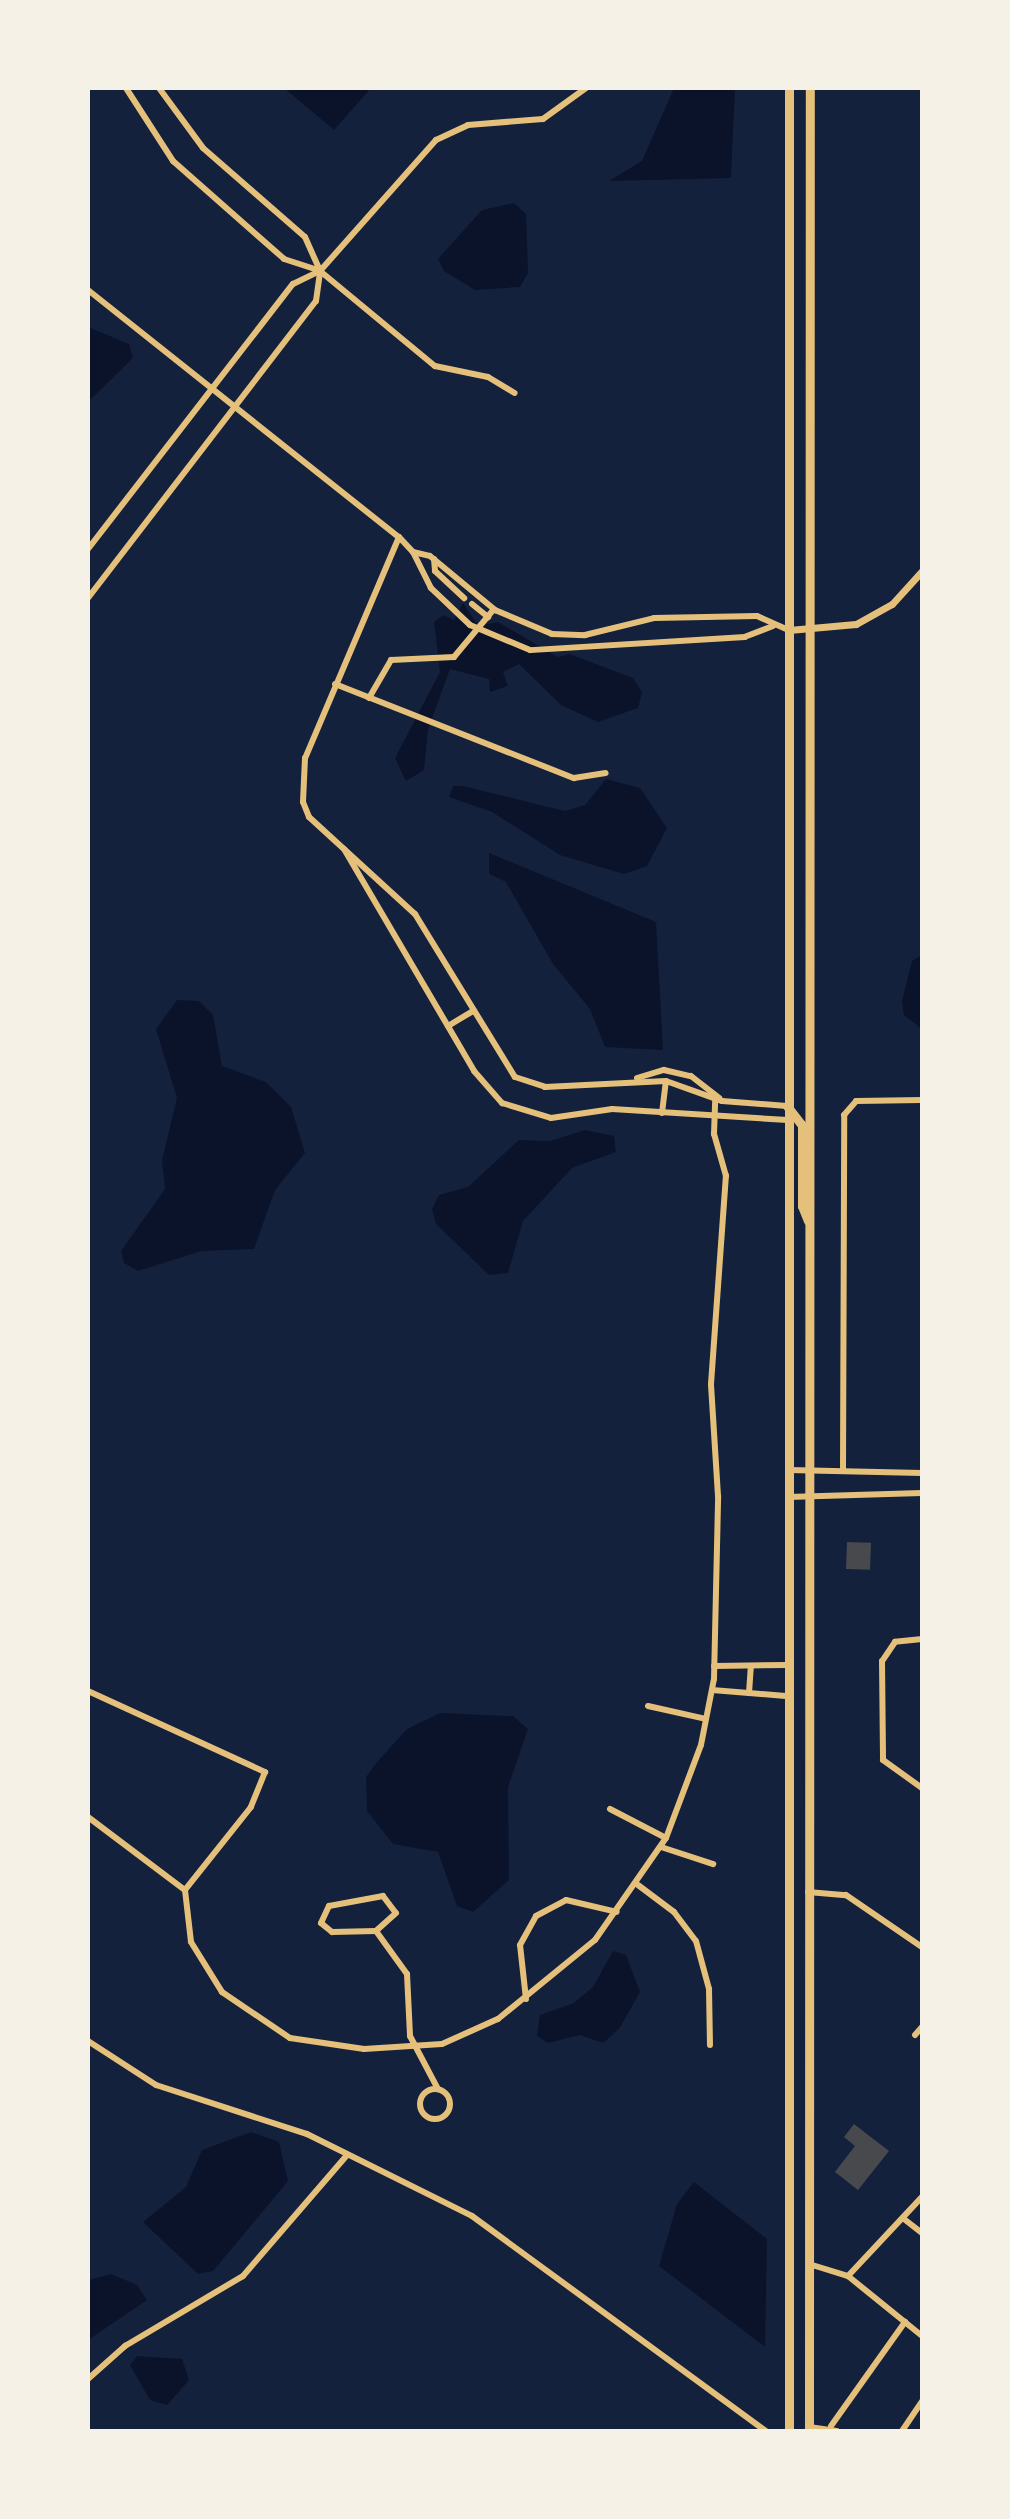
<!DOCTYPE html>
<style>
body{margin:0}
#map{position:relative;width:1010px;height:2519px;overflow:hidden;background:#14213d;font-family:Arial,sans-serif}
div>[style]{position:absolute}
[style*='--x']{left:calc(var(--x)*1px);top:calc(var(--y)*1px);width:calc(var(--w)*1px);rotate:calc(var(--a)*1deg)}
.water>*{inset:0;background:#0b132b}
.building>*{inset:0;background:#48494c;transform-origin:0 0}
.minor>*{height:6px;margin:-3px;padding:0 3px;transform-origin:3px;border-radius:3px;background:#e5c07b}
.minor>.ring{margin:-3px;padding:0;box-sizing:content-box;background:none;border:6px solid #e5c07b;border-radius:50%}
.tertiary>*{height:7px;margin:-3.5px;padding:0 3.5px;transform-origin:3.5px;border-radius:3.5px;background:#e5c07b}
.primary>*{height:9px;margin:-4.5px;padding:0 4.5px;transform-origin:4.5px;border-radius:4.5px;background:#e5c07b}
span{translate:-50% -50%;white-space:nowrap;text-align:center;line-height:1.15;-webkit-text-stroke:6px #f6f1e7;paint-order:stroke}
.frame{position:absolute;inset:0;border:90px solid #f6f1e7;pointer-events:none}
</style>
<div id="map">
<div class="water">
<div style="clip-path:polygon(284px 88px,371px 88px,334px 130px)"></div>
<div style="clip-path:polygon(674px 88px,735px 88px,731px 178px,609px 181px,642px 161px)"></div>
<div style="clip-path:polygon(514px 203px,526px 214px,528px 273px,520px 287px,475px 290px,444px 271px,438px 259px,482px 210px)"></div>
<div style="clip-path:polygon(88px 327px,129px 344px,133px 358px,88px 402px)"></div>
<div style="clip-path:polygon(463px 603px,478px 626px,498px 622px,558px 657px,570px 654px,633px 678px,642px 692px,638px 708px,598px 722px,561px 705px,519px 664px,503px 672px,508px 686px,490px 692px,489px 679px,450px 669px,428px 729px,424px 770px,406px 781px,395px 758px,440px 672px,434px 622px,443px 615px,454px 620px)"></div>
<div style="clip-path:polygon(606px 779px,640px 788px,667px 828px,647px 866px,624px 874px,560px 855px,492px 812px,449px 797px,453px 786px,463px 786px,565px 811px,585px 805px)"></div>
<div style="clip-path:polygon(489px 853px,656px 922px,663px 1050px,605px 1047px,590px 1009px,553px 964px,506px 882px,489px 874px)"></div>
<div style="clip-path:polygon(922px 955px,922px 1029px,904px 1015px,902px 1001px,912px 961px)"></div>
<div style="clip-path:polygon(177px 1000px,199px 1001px,213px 1015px,222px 1066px,266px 1082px,291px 1107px,305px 1153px,275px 1190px,254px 1249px,201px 1251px,138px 1271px,124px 1263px,121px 1251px,165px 1189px,162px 1160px,177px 1098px,156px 1029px)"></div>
<div style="clip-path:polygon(585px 1130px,614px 1136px,616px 1152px,572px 1168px,523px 1221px,508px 1273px,489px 1275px,436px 1224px,432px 1209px,439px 1195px,468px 1187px,519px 1140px,550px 1141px)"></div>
<div style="clip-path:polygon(440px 1713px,513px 1716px,528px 1729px,508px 1787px,509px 1880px,473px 1912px,457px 1906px,438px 1852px,393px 1844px,367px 1811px,366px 1777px,377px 1762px,407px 1729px)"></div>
<div style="clip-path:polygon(613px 1951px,626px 1955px,640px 1992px,619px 2029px,603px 2043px,580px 2035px,548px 2043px,537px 2036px,540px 2015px,574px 2003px,593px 1987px)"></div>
<div style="clip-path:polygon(251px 2132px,279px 2142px,288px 2181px,213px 2271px,198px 2274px,143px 2222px,186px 2187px,202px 2150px)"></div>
<div style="clip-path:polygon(694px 2182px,767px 2239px,765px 2347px,659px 2266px,677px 2204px)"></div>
<div style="clip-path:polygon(111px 2274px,137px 2285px,147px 2300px,88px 2340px,88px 2280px)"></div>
<div style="clip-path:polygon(137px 2356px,182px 2359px,189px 2380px,167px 2405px,150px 2400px,130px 2365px)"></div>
</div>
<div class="building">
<div style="left:847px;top:1542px;width:24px;height:27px;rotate:2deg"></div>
<div style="clip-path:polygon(854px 2124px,889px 2151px,858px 2190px,835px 2172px,855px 2146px,844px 2137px)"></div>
</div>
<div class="minor">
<div style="--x:126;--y:88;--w:87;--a:57.2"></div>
<div style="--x:173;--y:161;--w:148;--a:41.4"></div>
<div style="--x:284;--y:259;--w:38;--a:18"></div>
<div style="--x:320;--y:271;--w:149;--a:39.6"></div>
<div style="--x:435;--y:366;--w:54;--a:11.7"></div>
<div style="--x:488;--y:377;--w:31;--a:31"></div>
<div style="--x:159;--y:88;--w:74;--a:53.7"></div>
<div style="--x:203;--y:148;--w:135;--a:41.1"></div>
<div style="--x:305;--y:237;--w:37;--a:66"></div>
<div style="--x:88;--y:290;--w:397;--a:38.5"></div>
<div style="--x:399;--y:537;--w:240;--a:113"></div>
<div style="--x:305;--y:758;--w:44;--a:92.6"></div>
<div style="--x:303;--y:802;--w:16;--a:68"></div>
<div style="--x:309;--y:817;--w:144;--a:42.5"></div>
<div style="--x:415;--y:914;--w:191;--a:58.5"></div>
<div style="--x:515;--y:1077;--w:32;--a:18"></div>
<div style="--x:545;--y:1087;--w:121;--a:-2.8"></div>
<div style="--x:666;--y:1081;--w:59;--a:19.7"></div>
<div style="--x:722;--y:1101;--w:65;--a:4.4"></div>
<div style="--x:399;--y:537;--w:21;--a:47"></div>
<div style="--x:88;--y:549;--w:335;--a:-52.3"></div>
<div style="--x:293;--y:284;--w:30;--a:-26"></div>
<div style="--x:320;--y:271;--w:175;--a:-48.5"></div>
<div style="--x:436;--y:140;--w:35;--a:-25"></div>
<div style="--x:468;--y:125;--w:75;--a:-4.6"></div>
<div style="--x:543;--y:119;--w:53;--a:-35.8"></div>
<div style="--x:434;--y:559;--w:12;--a:85"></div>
<div style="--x:435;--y:571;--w:40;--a:43"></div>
<div style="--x:88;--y:598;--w:374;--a:-52.5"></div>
<div style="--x:316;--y:301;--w:30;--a:-82"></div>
<div style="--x:472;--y:604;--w:21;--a:39"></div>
<div style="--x:773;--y:626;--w:30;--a:159"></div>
<div style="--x:745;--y:637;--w:215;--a:176.5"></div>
<div style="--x:530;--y:650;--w:65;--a:-157.4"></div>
<div style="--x:470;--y:625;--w:54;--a:-136.5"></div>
<div style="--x:431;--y:588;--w:40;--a:-116.6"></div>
<div style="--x:413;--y:552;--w:17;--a:13"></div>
<div style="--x:430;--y:556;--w:85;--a:39.7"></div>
<div style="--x:495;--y:610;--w:62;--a:22.8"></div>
<div style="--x:552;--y:634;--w:33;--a:2"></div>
<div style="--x:585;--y:635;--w:71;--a:-13.8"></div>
<div style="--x:654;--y:618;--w:103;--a:-1.1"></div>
<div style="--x:757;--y:616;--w:35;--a:24"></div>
<div style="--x:335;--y:684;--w:257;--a:21.5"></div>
<div style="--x:574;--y:778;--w:32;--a:-9"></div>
<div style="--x:369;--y:698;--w:44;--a:-59.9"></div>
<div style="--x:391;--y:660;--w:63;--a:-2.7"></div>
<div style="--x:454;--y:657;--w:62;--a:-50.2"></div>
<div style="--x:344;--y:849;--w:257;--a:59.6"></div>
<div style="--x:474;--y:1071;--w:43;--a:48.8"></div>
<div style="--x:502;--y:1103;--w:51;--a:17"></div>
<div style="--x:551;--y:1118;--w:62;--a:-8.4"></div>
<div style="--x:612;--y:1109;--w:176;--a:3.6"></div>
<div style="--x:448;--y:1026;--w:29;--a:-31"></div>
<div style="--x:637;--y:1078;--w:28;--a:-17"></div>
<div style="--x:664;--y:1070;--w:28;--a:13"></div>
<div style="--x:691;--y:1076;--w:36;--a:38"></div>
<div style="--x:662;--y:1113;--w:32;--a:-83"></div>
<div style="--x:789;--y:1470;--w:133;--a:1.3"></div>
<div style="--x:843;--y:1471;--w:356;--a:-89.8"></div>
<div style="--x:844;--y:1115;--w:18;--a:-49"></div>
<div style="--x:856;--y:1101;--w:66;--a:-0.9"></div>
<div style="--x:788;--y:1497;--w:134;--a:-1.7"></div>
<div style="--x:922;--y:1639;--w:27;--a:174"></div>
<div style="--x:895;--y:1642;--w:23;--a:124"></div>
<div style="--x:882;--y:1661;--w:99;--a:89.4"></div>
<div style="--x:883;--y:1760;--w:48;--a:35.7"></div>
<div style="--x:714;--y:1666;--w:73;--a:-0.8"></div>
<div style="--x:712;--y:1690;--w:74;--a:4.6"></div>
<div style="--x:88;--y:1691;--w:195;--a:24.6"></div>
<div style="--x:265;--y:1772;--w:38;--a:112"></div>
<div style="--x:251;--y:1807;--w:106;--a:128.5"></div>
<div style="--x:749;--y:1693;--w:27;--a:-86"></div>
<div style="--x:648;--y:1706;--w:59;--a:12.6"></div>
<div style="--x:610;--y:1809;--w:63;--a:27.4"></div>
<div style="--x:88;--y:1817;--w:121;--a:37"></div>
<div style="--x:185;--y:1890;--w:52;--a:83.4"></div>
<div style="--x:191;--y:1942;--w:59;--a:58.2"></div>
<div style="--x:222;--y:1992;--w:82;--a:34.1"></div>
<div style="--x:290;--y:2038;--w:75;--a:8.5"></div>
<div style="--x:364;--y:2049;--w:78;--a:-3.7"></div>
<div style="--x:442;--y:2044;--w:61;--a:-24.1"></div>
<div style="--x:498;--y:2019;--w:125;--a:-39.2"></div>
<div style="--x:595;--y:1940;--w:124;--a:-55.2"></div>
<div style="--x:666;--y:1838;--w:99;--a:-69.4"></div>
<div style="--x:701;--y:1745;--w:67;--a:-78.9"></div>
<div style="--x:714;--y:1679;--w:183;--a:-88.7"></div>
<div style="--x:718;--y:1496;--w:112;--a:-93.6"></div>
<div style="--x:711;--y:1384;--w:209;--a:-85.9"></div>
<div style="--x:726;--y:1176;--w:44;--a:-105.9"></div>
<div style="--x:714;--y:1134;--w:36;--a:-88"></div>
<div style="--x:661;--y:1847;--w:55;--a:18.1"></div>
<div style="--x:638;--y:1885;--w:45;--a:36.9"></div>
<div style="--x:674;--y:1912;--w:36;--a:53"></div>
<div style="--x:696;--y:1941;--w:50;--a:74.8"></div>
<div style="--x:709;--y:1989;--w:56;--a:89"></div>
<div style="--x:808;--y:1892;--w:38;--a:5"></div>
<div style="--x:846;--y:1895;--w:92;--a:34.4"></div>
<div style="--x:383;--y:1896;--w:21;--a:53"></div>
<div style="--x:396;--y:1913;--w:27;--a:138"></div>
<div style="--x:376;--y:1931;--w:44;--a:178.7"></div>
<div style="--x:332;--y:1932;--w:14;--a:-141"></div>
<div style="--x:321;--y:1923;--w:19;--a:-65"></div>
<div style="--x:329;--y:1906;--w:55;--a:-10.5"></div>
<div style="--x:376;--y:1931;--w:53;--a:54.2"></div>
<div style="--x:407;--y:1974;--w:62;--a:87.2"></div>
<div style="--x:410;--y:2036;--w:60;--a:62.2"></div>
<div style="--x:526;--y:1999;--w:54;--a:-96.3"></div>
<div style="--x:520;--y:1945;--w:33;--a:-61"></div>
<div style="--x:536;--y:1916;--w:34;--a:-28"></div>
<div style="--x:566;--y:1900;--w:52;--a:13.2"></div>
<div style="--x:915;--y:2035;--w:11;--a:-49"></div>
<div style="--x:88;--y:2041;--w:81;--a:32.9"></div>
<div style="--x:156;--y:2085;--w:159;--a:18"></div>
<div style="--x:307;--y:2134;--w:184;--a:26.4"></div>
<div style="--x:472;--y:2216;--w:364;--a:36.2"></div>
<div class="ring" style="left:420px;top:2089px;width:24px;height:24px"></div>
<div style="--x:904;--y:2219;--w:23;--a:38"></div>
<div style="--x:809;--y:2264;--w:41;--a:17.1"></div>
<div style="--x:848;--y:2276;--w:95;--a:39"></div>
<div style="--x:848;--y:2276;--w:108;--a:-46.9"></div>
<div style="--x:88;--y:2379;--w:50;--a:-41.7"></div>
<div style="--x:125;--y:2346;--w:137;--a:-30.7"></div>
<div style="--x:243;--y:2276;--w:160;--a:-49.3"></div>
<div style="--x:831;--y:2426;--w:128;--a:-54.6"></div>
<div style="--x:809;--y:2427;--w:28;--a:8"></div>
<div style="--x:902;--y:2431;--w:36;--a:-56"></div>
</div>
<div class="tertiary">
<div style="--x:789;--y:630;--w:67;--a:-5.1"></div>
<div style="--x:856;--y:624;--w:41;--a:-29.1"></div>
<div style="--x:892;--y:604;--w:45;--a:-47.7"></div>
</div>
<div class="primary">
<div style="--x:789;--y:88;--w:2343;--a:90"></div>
<div style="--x:787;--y:1106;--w:24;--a:52"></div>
<div style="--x:802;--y:1125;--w:81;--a:90"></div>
<div style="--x:802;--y:1206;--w:16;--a:68"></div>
<div style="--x:809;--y:2431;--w:2343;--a:-89.98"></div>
</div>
<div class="frame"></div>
</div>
